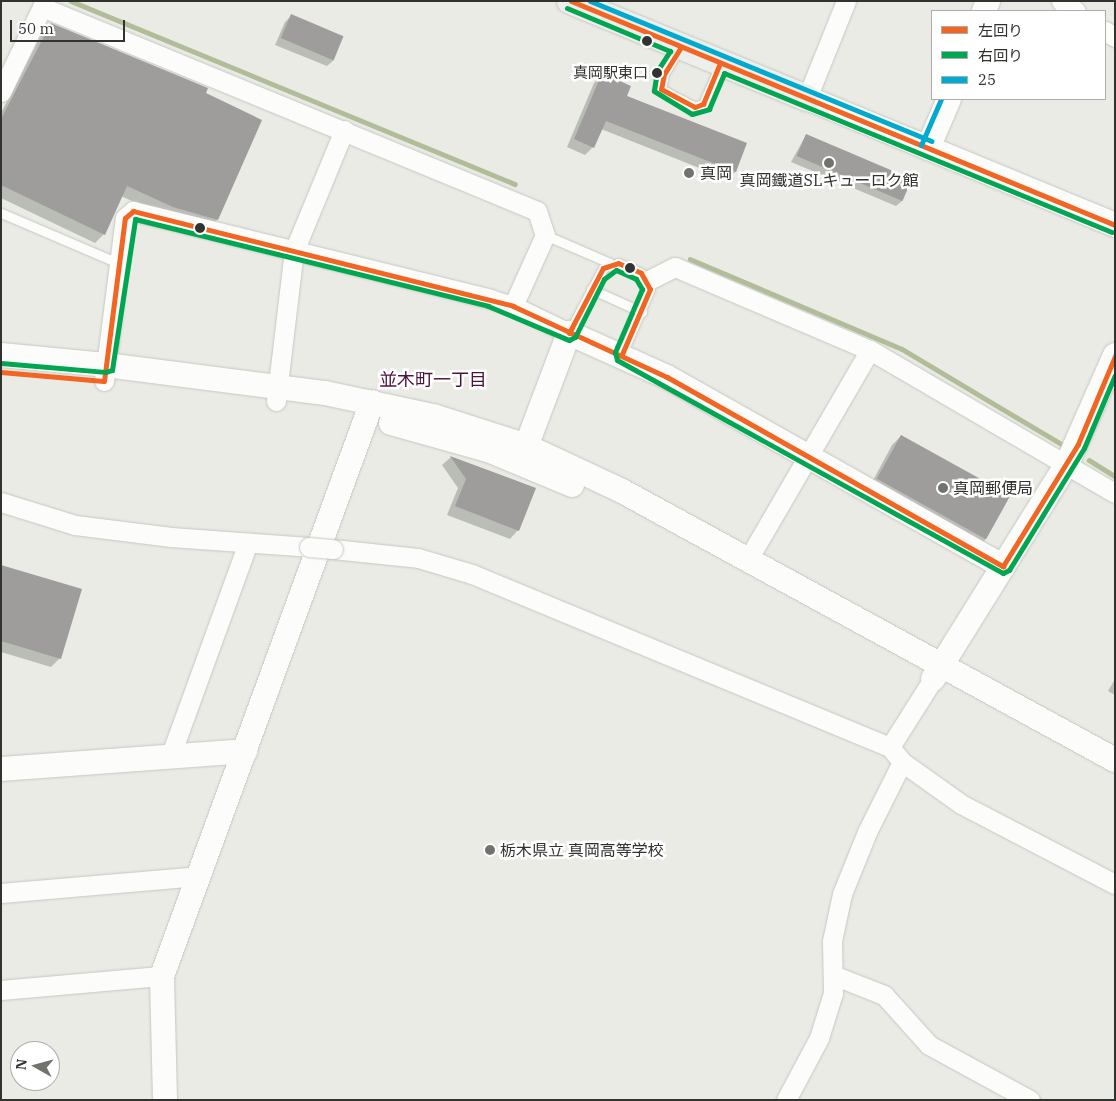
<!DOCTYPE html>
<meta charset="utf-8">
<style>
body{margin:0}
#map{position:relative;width:1116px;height:1101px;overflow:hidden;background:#e9ebe4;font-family:"IBM Plex Serif","Noto Sans JP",serif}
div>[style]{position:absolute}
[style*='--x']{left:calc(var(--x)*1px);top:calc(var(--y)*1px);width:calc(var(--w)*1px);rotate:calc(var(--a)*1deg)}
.shadow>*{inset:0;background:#0003}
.stream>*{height:4.5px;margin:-2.25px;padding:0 2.25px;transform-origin:2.25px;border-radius:2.25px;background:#b1bc98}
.building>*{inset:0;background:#9e9d9b;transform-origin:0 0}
.roads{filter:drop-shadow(0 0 1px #c6c7c2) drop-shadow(0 0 1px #c6c7c2)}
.service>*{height:9px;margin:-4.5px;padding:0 4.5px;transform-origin:4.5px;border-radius:4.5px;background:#fcfcfb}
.minor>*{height:19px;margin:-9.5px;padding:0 9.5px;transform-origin:9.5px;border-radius:9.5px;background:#fcfcfb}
.tertiary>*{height:24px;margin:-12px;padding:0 12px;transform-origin:12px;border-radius:12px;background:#fcfcfb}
.secondary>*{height:26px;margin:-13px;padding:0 13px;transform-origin:13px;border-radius:13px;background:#eeeeec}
.bridges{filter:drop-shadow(0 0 1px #c6c7c2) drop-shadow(0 0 1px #c6c7c2)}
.minor-bridge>*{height:19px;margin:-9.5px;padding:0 9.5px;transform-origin:9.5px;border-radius:9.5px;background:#fcfcfb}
.bus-1>*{height:5px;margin:-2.5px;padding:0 2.5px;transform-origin:2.5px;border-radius:2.5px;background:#f26522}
.bus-2>*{height:5px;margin:-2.5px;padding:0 2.5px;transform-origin:2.5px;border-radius:2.5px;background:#00a651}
.bus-3>*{height:5px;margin:-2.5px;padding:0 2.5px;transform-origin:2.5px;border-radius:2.5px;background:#00a9ce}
.dots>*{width:14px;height:14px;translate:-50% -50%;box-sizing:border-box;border:2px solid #fff;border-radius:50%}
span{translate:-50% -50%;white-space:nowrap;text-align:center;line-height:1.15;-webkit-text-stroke:5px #fff;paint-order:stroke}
.bus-label{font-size:15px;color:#31332e}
.right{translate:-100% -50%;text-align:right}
.poi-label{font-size:16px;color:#31332e}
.left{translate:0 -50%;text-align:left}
.neighbourhood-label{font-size:18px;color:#4d1239}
.frame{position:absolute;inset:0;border:2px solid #31332e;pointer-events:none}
.legend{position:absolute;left:931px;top:10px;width:175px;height:90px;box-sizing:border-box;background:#fff;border:1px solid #adadab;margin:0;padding:6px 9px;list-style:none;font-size:15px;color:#31332e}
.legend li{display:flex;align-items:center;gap:10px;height:25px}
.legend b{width:25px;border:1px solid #adadab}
.north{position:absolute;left:10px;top:1041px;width:50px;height:50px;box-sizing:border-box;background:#fff;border:1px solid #adadab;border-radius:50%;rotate:277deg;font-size:14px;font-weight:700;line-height:20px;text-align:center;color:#31332e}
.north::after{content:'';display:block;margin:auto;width:18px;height:22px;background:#71736e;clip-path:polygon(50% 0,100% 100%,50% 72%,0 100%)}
.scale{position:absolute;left:10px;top:20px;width:115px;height:22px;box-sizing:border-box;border:2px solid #31332e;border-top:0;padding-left:6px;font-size:15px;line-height:18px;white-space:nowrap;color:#31332e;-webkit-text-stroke:4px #fff;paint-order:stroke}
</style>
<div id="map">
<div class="shadow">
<div style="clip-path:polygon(291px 16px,343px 37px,334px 60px,327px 66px,275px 45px,285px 22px)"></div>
<div style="clip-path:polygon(51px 24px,204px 94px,217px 220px,208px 228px,163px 215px,121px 196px,104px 234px,95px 243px,1px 198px,1px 113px,42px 33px)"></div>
<div style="clip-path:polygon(602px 75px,626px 96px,745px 144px,735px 172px,727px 179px,601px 129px,593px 147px,585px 155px,567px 147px,594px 83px)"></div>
<div style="clip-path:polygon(806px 135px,911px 180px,902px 201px,896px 206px,791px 162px)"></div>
<div style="clip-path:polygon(901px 436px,1009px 496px,985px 540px,976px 548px,869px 488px,892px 445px)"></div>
<div style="clip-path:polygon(451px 457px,534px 489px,518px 530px,510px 539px,447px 515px,458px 488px,442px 465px)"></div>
<div style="clip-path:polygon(1px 566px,60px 658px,51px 667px,1px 652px)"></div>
<div style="clip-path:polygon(1115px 679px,1115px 695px,1108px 691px)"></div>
</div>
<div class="stream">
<div style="--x:71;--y:1;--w:480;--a:22.4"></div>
<div style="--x:690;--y:259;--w:230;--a:23"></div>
<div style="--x:902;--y:349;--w:187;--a:30.8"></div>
<div style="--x:1089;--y:460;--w:31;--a:32"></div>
</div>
<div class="building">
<div style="left:291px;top:14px;width:57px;height:26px;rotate:23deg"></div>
<div style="clip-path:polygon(51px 23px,208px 88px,206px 93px,262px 120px,218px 220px,173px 207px,127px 186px,105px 235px,1px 185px,1px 119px)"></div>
<div style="clip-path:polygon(602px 73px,631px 86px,627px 96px,747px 143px,736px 172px,606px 121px,594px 148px,574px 139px)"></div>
<div style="left:806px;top:134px;width:115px;height:24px;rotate:23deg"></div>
<div style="left:901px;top:435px;width:125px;height:50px;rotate:29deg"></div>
<div style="clip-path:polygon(450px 456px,536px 488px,519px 531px,455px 506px,466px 479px)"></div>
<div style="clip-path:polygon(1px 565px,82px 589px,61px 659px,1px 641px)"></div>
</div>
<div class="roads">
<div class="service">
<div style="--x:679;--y:49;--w:29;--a:121"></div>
<div style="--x:664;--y:74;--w:15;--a:101"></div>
<div style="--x:661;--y:89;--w:38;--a:28"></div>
<div style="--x:695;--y:107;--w:9;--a:-21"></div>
<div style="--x:703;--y:104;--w:43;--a:-66.4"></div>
<div style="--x:1;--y:213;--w:127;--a:23.1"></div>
<div style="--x:545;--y:235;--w:71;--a:23.3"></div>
<div style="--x:591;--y:289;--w:56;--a:24.3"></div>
<div style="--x:569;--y:332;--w:72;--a:-62"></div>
<div style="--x:603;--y:268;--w:16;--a:-18"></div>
<div style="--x:618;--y:263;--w:16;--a:22"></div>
<div style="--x:633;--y:269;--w:9;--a:27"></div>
<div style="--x:641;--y:273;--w:18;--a:61"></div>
<div style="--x:650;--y:289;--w:71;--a:113.3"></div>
</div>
<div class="minor">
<div style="--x:1061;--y:1;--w:18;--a:34"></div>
<div style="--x:42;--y:7;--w:535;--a:22.4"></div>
<div style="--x:537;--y:211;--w:25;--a:72"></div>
<div style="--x:545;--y:235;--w:78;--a:114.3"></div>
<div style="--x:1105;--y:31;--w:12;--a:31"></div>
<div style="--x:1;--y:92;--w:101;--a:-64.2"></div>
<div style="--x:807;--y:98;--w:105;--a:-68.1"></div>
<div style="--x:647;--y:281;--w:31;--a:-27"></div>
<div style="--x:675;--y:267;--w:212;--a:23.1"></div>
<div style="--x:870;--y:350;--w:284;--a:30.3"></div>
<div style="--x:104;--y:381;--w:164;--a:-82.7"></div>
<div style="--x:125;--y:218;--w:11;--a:-41"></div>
<div style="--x:133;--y:211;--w:368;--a:13.8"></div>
<div style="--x:490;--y:299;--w:24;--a:17"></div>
<div style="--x:513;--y:306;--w:62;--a:25.7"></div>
<div style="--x:276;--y:401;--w:151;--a:-83.2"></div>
<div style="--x:294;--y:251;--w:131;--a:-67.5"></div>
<div style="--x:1;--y:502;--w:77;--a:17.3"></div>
<div style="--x:75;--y:525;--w:97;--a:7.1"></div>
<div style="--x:171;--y:537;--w:138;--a:4.1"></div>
<div style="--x:333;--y:549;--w:85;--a:6"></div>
<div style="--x:418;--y:558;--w:56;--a:16.5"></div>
<div style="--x:472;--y:574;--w:452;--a:22.5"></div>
<div style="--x:890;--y:747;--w:19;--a:51"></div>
<div style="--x:902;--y:762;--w:72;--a:35.4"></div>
<div style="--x:961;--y:804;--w:174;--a:27.5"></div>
<div style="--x:747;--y:561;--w:244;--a:-59.8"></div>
<div style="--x:890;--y:747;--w:80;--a:-57.7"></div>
<div style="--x:170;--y:757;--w:228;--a:-70"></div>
<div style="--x:1;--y:893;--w:200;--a:-4.9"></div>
<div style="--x:833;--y:975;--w:55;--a:21.4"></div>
<div style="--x:884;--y:995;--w:67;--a:48"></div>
<div style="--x:929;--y:1045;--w:115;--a:28.6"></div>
<div style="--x:1;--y:990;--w:162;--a:-5"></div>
<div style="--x:786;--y:1100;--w:70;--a:-62"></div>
<div style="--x:819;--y:1038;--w:47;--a:-72.7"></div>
<div style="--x:833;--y:993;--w:52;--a:-91.1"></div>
<div style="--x:832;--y:941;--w:48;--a:-78"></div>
<div style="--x:842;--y:894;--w:67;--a:-68"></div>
<div style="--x:867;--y:832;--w:78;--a:-63.4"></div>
</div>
<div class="tertiary">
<div style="--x:984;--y:11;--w:11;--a:-68"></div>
<div style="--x:807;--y:98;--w:333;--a:22.4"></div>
<div style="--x:928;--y:148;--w:53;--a:-66.8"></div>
<div style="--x:1;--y:355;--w:105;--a:5.4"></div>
<div style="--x:106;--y:365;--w:221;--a:7.3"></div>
<div style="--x:325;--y:393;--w:110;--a:12"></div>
<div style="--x:433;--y:416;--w:96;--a:17.7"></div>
<div style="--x:524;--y:445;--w:108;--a:25.1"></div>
<div style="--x:622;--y:491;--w:562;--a:28.62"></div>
<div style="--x:391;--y:423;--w:101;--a:15.6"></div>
<div style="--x:488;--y:450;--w:91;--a:22.6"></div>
<div style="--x:521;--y:460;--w:136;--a:-69.3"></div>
<div style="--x:569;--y:333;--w:107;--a:24.2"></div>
<div style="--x:667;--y:377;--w:386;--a:29.4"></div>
<div style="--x:933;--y:679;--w:253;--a:-58.1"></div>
<div style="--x:1067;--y:464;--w:119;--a:-66.2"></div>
<div style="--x:1;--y:769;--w:245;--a:-4.2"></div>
<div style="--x:165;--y:1100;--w:124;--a:-91.4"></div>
<div style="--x:162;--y:976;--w:611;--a:-69.9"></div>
</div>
<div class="secondary">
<div style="--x:570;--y:1;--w:256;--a:22.3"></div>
</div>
</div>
<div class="bridges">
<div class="minor-bridge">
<div style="--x:309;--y:547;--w:24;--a:5"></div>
</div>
</div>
<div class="bus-1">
<div style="--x:571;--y:1;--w:588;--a:22.38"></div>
<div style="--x:681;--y:47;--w:32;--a:122"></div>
<div style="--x:664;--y:74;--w:15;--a:101"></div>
<div style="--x:661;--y:89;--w:38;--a:28"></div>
<div style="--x:695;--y:107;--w:9;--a:-21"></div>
<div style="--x:703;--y:104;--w:44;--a:-67.5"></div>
<div style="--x:569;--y:333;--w:73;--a:-62.4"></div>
<div style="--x:603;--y:268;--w:16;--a:-18"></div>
<div style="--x:618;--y:263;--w:25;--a:23"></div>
<div style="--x:641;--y:273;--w:18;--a:61"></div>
<div style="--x:650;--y:289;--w:71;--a:113.3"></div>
<div style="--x:1;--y:372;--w:103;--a:5"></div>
<div style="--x:104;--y:381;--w:164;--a:-82.7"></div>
<div style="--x:125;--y:218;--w:11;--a:-41"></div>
<div style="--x:133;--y:211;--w:392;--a:14"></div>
<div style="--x:513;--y:306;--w:170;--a:24.8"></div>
<div style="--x:667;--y:377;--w:386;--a:29.4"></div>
<div style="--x:1003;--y:566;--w:143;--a:-58.4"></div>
<div style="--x:1078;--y:444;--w:95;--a:-67.2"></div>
</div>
<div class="bus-2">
<div style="--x:567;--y:8;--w:112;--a:22.7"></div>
<div style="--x:670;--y:51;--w:24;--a:123"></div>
<div style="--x:657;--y:71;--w:20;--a:99"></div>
<div style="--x:654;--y:91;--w:44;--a:31.2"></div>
<div style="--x:692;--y:114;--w:18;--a:-16"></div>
<div style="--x:709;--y:109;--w:39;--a:-67"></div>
<div style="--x:724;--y:73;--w:419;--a:22.3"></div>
<div style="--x:1;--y:363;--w:104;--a:4.9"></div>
<div style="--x:105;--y:372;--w:7;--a:-16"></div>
<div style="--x:112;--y:370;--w:153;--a:-81.3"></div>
<div style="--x:135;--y:219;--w:364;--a:13.8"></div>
<div style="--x:488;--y:306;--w:88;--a:22.8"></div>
<div style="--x:569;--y:340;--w:7;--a:-27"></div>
<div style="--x:575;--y:337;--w:65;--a:-63.4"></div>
<div style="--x:604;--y:279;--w:15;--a:-37"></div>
<div style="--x:616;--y:270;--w:22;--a:24"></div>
<div style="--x:636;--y:279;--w:12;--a:59"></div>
<div style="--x:642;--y:289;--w:69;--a:113.2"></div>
<div style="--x:615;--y:352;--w:8;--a:76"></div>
<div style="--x:617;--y:360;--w:441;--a:28.9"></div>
<div style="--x:1003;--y:573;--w:7;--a:-27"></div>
<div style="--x:1009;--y:570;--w:143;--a:-58.4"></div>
<div style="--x:1084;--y:448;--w:79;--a:-67"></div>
</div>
<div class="bus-3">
<div style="--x:590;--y:1;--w:369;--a:22.3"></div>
<div style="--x:921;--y:145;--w:50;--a:-66.5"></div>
</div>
<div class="dots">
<div style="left:647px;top:41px;background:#31332e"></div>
<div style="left:657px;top:73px;background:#31332e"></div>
<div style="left:829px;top:163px;background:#71736e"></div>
<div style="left:689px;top:173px;background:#71736e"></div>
<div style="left:200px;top:228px;background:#31332e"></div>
<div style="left:630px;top:268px;background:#31332e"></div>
<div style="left:943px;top:488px;background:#71736e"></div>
<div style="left:490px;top:850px;background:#71736e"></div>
</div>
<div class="bus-label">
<span class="right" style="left:648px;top:73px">真岡駅東口</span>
</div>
<div class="poi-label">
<span class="left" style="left:700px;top:173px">真岡</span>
<span style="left:829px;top:180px">真岡鐵道SLキューロク館</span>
<span class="left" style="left:953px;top:488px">真岡郵便局</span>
<span class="left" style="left:500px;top:850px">栃木県立 真岡高等学校</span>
</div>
<div class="neighbourhood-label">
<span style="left:433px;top:380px">並木町一丁目</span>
</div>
<div class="frame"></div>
<ul class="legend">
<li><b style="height:6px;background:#f26522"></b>左回り</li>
<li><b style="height:6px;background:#00a651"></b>右回り</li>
<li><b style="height:6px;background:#00a9ce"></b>25</li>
</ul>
<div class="north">N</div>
<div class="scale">50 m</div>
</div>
